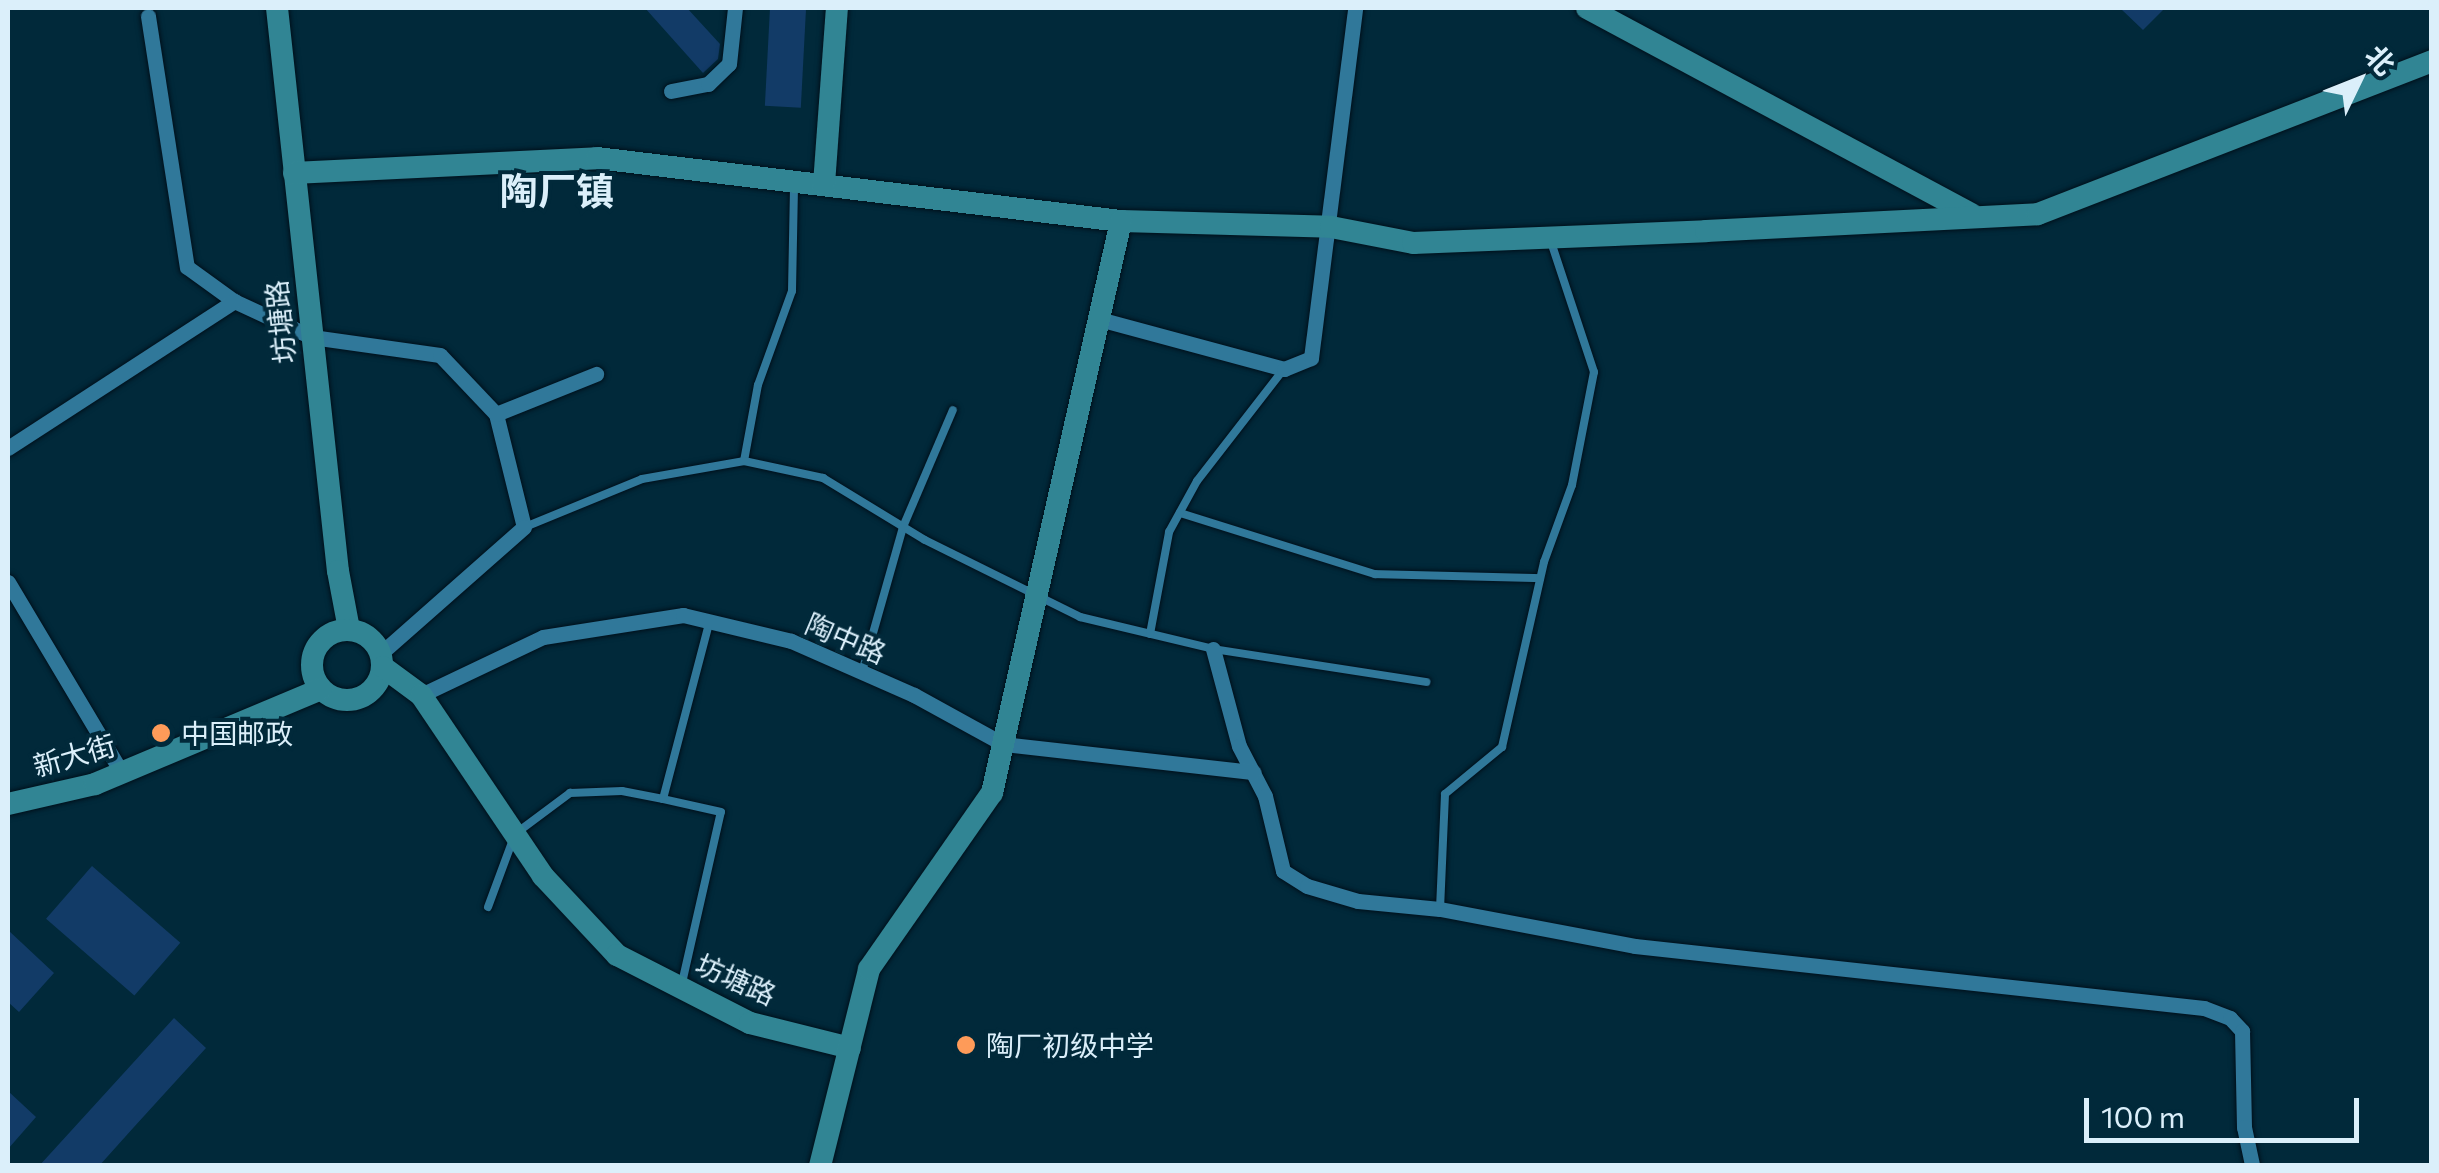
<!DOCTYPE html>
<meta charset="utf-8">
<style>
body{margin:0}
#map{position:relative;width:2439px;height:1173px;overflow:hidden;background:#01293a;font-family:Commissioner,"Noto Sans SC",sans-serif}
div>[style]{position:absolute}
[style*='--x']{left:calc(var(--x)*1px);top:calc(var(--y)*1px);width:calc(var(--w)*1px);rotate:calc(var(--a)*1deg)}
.building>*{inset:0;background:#123b67;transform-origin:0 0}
.roads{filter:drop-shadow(0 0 2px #00101b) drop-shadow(0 0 2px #00101b)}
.lane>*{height:8px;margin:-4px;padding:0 4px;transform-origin:4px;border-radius:4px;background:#30789a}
.street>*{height:15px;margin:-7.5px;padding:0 7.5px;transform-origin:7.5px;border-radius:7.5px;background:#30789a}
.secondary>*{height:22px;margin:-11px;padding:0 11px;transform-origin:11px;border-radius:11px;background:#318594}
.secondary>.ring{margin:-11px;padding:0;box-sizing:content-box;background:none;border:22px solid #318594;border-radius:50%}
.dots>*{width:28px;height:28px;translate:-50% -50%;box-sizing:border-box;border:5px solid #01293a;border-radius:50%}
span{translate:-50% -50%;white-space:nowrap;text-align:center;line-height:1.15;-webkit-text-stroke:8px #01293a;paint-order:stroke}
.street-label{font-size:28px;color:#dbeffa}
.poi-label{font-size:28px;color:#dbeffa}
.left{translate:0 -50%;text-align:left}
.district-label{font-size:38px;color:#dbeffa;font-weight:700}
.frame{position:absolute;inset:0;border:10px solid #dbeffa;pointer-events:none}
.north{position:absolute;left:2309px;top:30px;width:100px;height:100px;-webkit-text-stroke:8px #01293a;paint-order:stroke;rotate:47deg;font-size:28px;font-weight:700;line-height:40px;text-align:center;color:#dbeffa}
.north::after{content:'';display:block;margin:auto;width:35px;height:45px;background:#dbeffa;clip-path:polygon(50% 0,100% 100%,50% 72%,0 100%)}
.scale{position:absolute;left:2084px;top:1098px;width:275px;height:45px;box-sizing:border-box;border:5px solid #dbeffa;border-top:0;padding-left:12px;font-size:30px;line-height:35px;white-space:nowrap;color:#dbeffa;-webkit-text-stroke:8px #01293a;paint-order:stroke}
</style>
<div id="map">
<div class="building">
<div style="clip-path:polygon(645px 8px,687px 8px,720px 44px,718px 59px,703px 73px)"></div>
<div style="left:770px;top:8px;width:36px;height:98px;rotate:3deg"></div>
<div style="clip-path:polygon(2120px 8px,2165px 8px,2143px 30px)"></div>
<div style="left:92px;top:866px;width:117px;height:70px;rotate:41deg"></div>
<div style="clip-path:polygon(8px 930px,54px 973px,19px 1012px,8px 1002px)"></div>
<div style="clip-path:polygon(174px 1018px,206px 1048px,134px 1127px,99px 1166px,39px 1166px)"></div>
<div style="clip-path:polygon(8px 1091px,36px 1117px,8px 1149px)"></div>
</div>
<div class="roads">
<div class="lane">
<div style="--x:744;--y:461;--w:77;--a:-79.6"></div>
<div style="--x:758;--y:385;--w:100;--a:-70.1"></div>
<div style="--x:792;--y:291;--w:106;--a:-88.9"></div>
<div style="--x:1180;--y:513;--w:204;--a:17.4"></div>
<div style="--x:1375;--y:574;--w:165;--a:1.4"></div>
<div style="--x:525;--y:527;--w:126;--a:-22.3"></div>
<div style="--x:642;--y:479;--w:104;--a:-10"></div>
<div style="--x:744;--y:461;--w:81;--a:12.1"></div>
<div style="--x:823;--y:478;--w:119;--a:31.3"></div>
<div style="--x:925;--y:540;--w:173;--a:26.4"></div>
<div style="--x:1080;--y:617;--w:137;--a:13.5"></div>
<div style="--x:1213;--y:649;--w:216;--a:8.8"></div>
<div style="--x:1150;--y:634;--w:104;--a:-79.4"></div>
<div style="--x:1169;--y:532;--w:58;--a:-61.2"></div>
<div style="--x:1197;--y:481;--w:142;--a:-52.2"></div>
<div style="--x:862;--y:672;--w:151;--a:-74.2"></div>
<div style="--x:903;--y:527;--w:127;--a:-66.9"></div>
<div style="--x:488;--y:907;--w:78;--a:-69.7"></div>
<div style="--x:515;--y:834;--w:69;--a:-36.7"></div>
<div style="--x:570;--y:793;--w:52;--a:-2.2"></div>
<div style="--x:622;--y:791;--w:42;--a:11"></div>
<div style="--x:1440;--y:909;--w:115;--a:-87.5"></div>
<div style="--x:1445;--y:794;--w:74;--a:-39.5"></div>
<div style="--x:1502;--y:747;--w:190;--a:-77.2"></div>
<div style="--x:1544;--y:562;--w:82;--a:-70"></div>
<div style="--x:1572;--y:485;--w:115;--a:-79"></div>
<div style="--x:1594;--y:372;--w:140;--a:-108.3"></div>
<div style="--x:682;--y:983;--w:175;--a:-77.2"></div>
<div style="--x:721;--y:812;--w:59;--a:-167.4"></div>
<div style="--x:663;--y:799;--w:185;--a:-75.3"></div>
</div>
<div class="street">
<div style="--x:148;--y:16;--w:254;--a:81.2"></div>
<div style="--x:187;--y:267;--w:58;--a:35.9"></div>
<div style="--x:234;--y:301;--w:86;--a:24.8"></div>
<div style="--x:312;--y:337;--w:129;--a:8"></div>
<div style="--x:440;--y:355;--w:81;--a:46.5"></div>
<div style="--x:496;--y:414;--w:116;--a:76.1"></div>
<div style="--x:524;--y:527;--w:191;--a:138.6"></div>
<div style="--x:671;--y:91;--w:38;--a:-11"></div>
<div style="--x:708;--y:84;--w:29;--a:-44"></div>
<div style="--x:729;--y:64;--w:56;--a:-83.9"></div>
<div style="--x:1099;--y:319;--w:192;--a:15.1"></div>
<div style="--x:1284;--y:369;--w:29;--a:-22"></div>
<div style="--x:1311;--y:358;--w:353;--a:-82.8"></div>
<div style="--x:496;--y:414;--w:108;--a:-21.8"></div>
<div style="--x:8;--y:448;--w:270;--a:-33"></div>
<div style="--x:8;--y:582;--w:222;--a:59.2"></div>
<div style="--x:1213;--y:649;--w:100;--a:75"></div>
<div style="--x:1239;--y:746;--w:56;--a:62.5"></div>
<div style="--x:1265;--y:796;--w:77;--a:76.5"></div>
<div style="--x:1283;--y:871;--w:28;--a:32"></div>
<div style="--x:1307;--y:886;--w:53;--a:16.4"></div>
<div style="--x:1358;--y:901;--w:82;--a:5.6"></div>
<div style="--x:1440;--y:909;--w:198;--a:10.7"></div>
<div style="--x:1635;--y:946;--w:572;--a:6.22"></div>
<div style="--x:2204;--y:1008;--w:28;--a:21"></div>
<div style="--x:2230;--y:1018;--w:18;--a:47"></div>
<div style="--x:2242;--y:1031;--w:96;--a:88.8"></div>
<div style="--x:2244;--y:1127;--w:40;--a:78"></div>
<div style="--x:421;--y:695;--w:135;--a:-25.4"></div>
<div style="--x:543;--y:637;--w:142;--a:-8.9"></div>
<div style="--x:683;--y:615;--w:111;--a:13.5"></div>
<div style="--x:791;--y:641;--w:134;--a:23.7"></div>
<div style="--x:914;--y:695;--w:102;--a:28.8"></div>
<div style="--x:1003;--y:744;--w:252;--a:6.4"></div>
</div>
<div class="secondary">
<div style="--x:277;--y:8;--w:566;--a:83.82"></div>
<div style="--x:338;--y:571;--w:59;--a:79.3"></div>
<div style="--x:1587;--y:8;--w:436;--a:28.2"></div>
<div style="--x:294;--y:173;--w:303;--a:-2.8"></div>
<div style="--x:597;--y:158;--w:528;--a:6.86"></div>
<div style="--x:1121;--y:221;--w:210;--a:1.6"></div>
<div style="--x:1331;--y:227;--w:84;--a:11"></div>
<div style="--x:1413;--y:243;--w:293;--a:-2.3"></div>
<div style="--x:1706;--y:231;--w:332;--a:-2.9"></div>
<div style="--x:2038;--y:214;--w:423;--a:-21.2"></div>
<div style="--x:824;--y:184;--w:176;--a:-85.8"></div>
<div class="ring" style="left:312px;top:630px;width:48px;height:48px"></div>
<div style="--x:383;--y:667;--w:47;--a:36.4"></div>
<div style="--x:421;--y:695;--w:218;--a:56"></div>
<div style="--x:543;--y:876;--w:108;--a:46.9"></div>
<div style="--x:617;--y:955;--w:149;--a:27.1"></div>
<div style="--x:750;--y:1023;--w:103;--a:14"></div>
<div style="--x:8;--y:804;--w:89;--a:-12.9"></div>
<div style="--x:95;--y:784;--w:245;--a:-22.8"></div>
<div style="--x:820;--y:1166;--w:203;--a:-76"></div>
<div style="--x:869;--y:969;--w:215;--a:-55.1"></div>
<div style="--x:992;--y:793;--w:586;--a:-77.29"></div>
</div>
</div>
<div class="dots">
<div style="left:161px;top:733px;background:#fe9b59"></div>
<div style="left:966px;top:1045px;background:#fe9b59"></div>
</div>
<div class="street-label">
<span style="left:280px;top:322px;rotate:-96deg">坊塘路</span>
<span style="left:846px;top:638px;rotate:23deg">陶中路</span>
<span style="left:74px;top:755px;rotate:-16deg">新大街</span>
<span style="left:736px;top:979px;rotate:24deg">坊塘路</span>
</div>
<div class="poi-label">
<span class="left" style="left:181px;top:733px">中国邮政</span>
<span class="left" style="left:986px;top:1045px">陶厂初级中学</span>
</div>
<div class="district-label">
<span style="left:557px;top:190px">陶厂镇</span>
</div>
<div class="frame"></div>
<div class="north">北</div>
<div class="scale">100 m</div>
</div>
